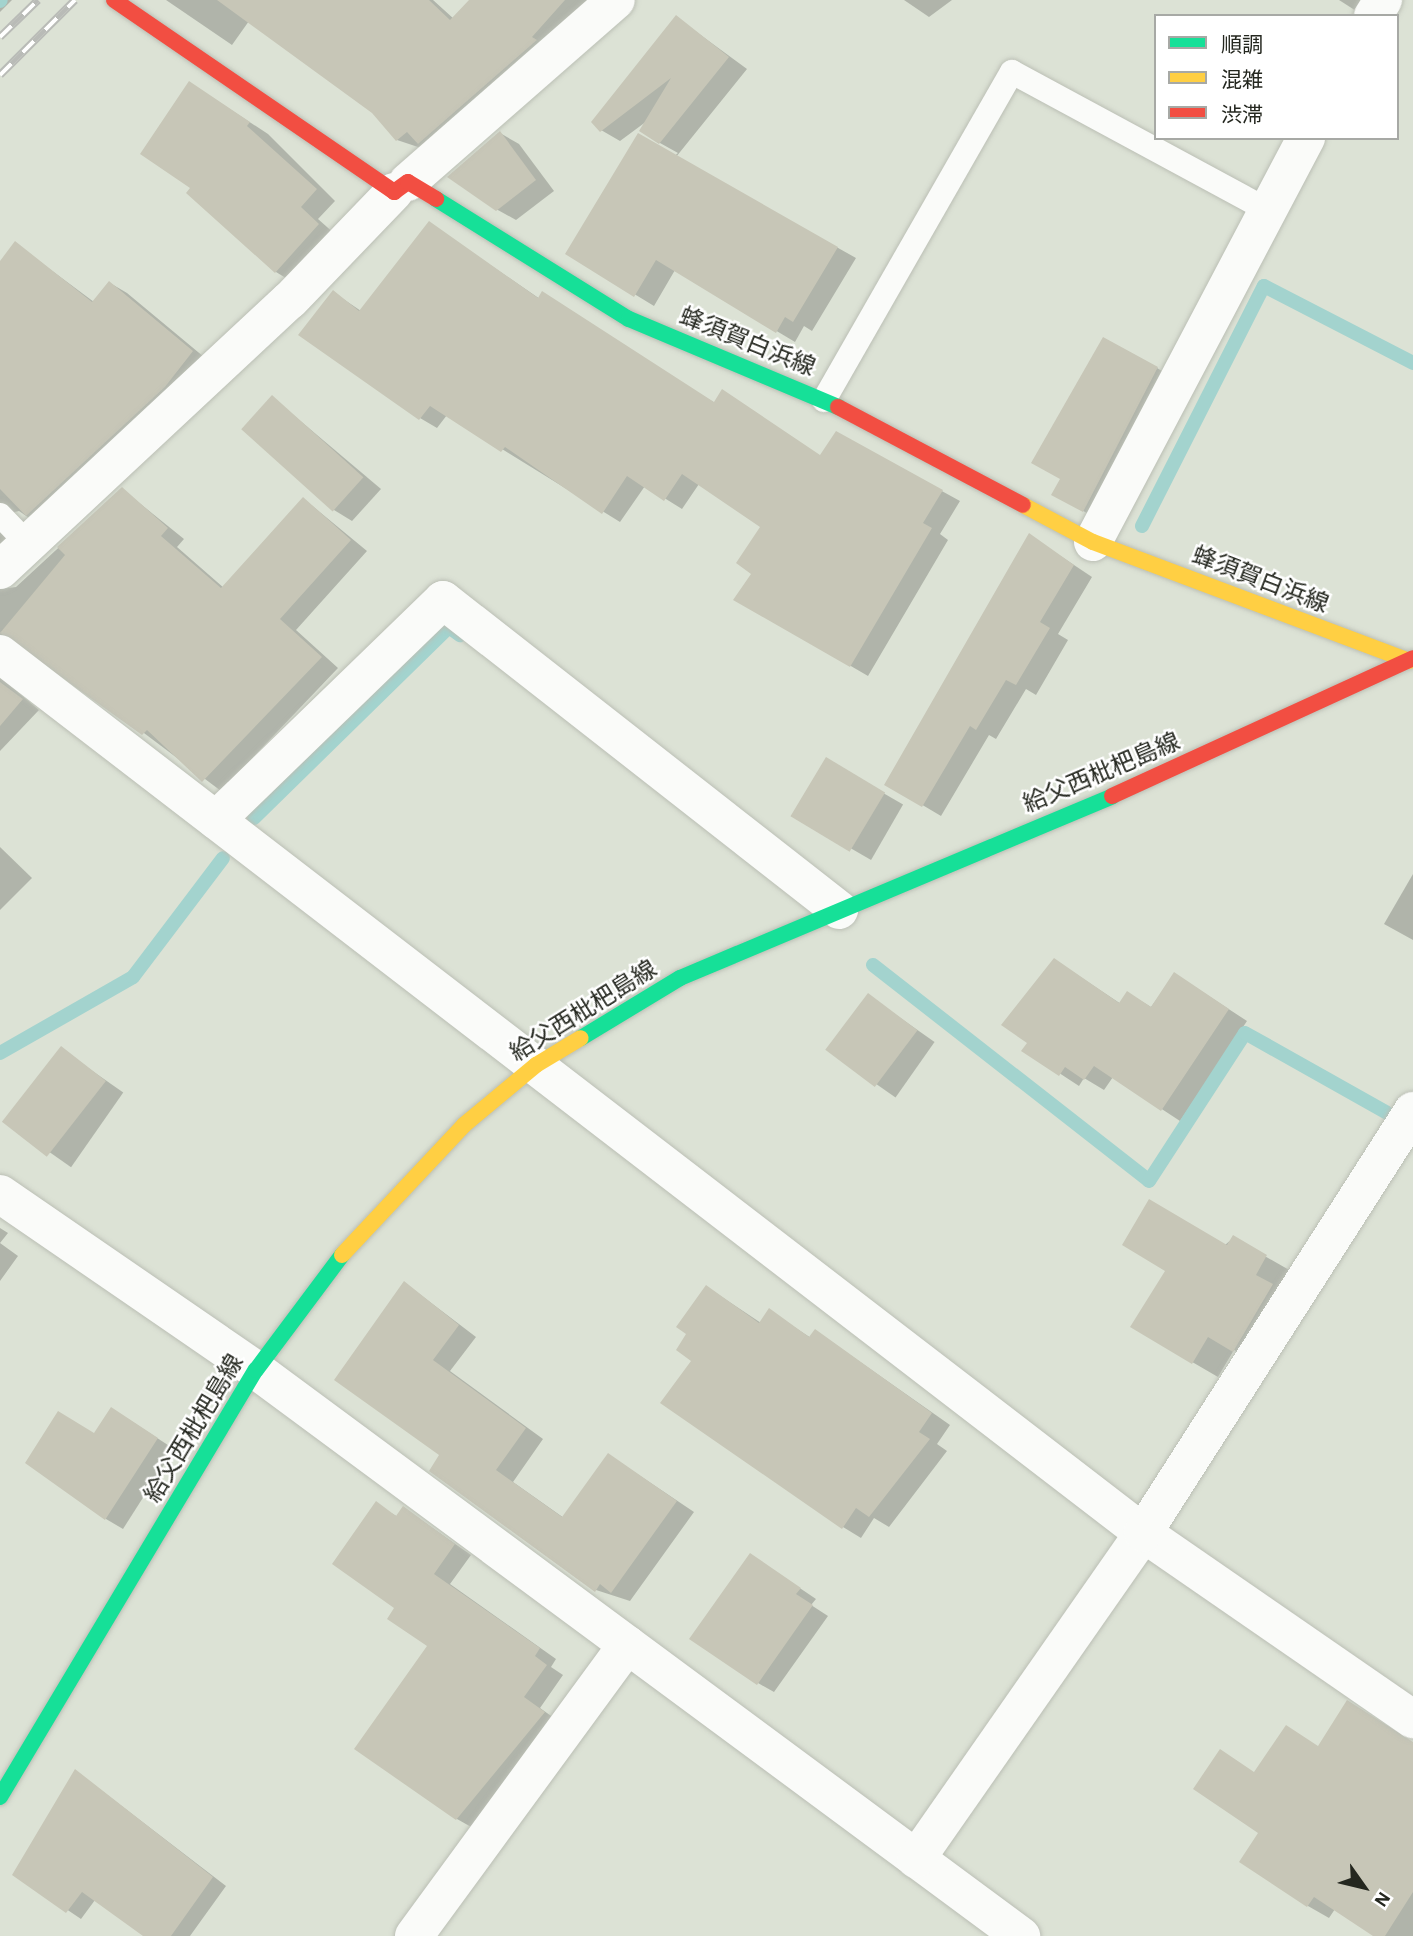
<!DOCTYPE html>
<meta charset="utf-8">
<style>
body{margin:0}
#map{position:relative;width:1413px;height:1936px;overflow:hidden;background:#dce2d5;font-family:"Alegreya Sans","Noto Sans JP",sans-serif}
div>[style]{position:absolute}
[style*='--x']{left:calc(var(--x)*1px);top:calc(var(--y)*1px);width:calc(var(--w)*1px);rotate:calc(var(--a)*1deg)}
.shadow>*{inset:0;background:#0003;transform-origin:0 0}
.stream>*{height:14px;margin:-7px;padding:0 7px;transform-origin:7px;border-radius:7px;background:#a3d3ce}
.building>*{inset:0;background:#c7c6b7;transform-origin:0 0}
.roads{filter:drop-shadow(0 0 2px #bbbfb5) drop-shadow(0 0 2px #bbbfb5)}
.lane>*{height:24px;margin:-12px;padding:0 12px;transform-origin:12px;border-radius:12px;background:#fafbf9}
.street>*{height:38px;margin:-19px;padding:0 19px;transform-origin:19px;border-radius:19px;background:#fafbf9}
.fast>*{height:16px;margin:-8px;padding:0 8px;transform-origin:8px;border-radius:8px;background:#16e098}
.slow>*{height:16px;margin:-8px;padding:0 8px;transform-origin:8px;border-radius:8px;background:#ffcf43}
.jam>*{height:16px;margin:-8px;padding:0 8px;transform-origin:8px;border-radius:8px;background:#f24e42}
.rail>*{height:8px;margin-top:-4px;transform-origin:0;background:repeating-linear-gradient(90deg,#fff 0 16px,#b9bbb7 0 32px);box-sizing:border-box;border-block:2px solid #b9bbb7}
span{translate:-50% -50%;white-space:nowrap;text-align:center;line-height:1.15;-webkit-text-stroke:5px #fff;paint-order:stroke}
.street-label{font-size:24px;color:#24271f}
.legend{position:absolute;left:1154px;top:14px;width:245px;height:126px;box-sizing:border-box;background:#fff;border:2px solid #a7a9a5;margin:0;padding:9px 12px;list-style:none;font-size:21px;color:#24271f}
.legend li{display:flex;align-items:center;gap:14px;height:35px}
.legend b{width:35px;border:2px solid #a7a9a5}
.north{position:absolute;left:1329px;top:1852px;width:70px;height:70px;-webkit-text-stroke:5px #fff;paint-order:stroke;rotate:124deg;font-size:19px;font-weight:700;line-height:28px;text-align:center;color:#24271f}
.north::after{content:'';display:block;margin:auto;width:24px;height:32px;background:#24271f;clip-path:polygon(50% 0,100% 100%,50% 72%,0 100%)}
</style>
<div id="map">
<div class="shadow">
<div style="clip-path:polygon(0 0,12px 0,0 12px)"></div>
<div style="clip-path:polygon(166px 0,433px 0,454px 19px,471px 0,591px 0,436px 153px,397px 140px,373px 112px,249px 21px,232px 45px)"></div>
<div style="clip-path:polygon(904px 0,952px 0,929px 17px)"></div>
<div style="clip-path:polygon(1339px 0,1389px 0,1364px 16px)"></div>
<div style="clip-path:polygon(676px 17px,747px 69px,676px 157px,856px 258px,812px 331px,804px 326px,795px 342px,675px 270px,654px 306px,567px 253px,678px 153px,660px 143px,647px 121px,620px 141px,601px 130px)"></div>
<div style="clip-path:polygon(190px 83px,268px 134px,335px 201px,318px 219px,336px 235px,294px 283px,276px 272px,193px 187px)"></div>
<div style="clip-path:polygon(500px 133px,519px 144px,554px 191px,516px 220px,496px 209px)"></div>
<div style="clip-path:polygon(429px 223px,540px 299px,715px 403px,821px 456px,836px 433px,960px 501px,940px 534px,948px 540px,868px 676px,736px 599px,753px 573px,762px 526px,699px 484px,682px 509px,645px 486px,620px 522px,447px 415px,437px 428px,420px 418px,333px 292px,361px 311px)"></div>
<div style="clip-path:polygon(16px 244px,94px 302px,110px 283px,127px 293px,210px 362px,42px 527px,19px 511px,7px 514px,18px 549px,0 569px,0 263px)"></div>
<div style="clip-path:polygon(1157px 368px,1175px 379px,1102px 521px,1072px 505px)"></div>
<div style="clip-path:polygon(272px 397px,381px 489px,352px 521px,334px 510px)"></div>
<div style="clip-path:polygon(122px 489px,184px 539px,177px 547px,224px 588px,304px 499px,367px 551px,296px 630px,338px 668px,221px 791px,27px 645px,0 651px,0 589px,16px 587px)"></div>
<div style="clip-path:polygon(1029px 535px,1092px 577px,1058px 634px,1068px 640px,1036px 695px,1026px 689px,996px 739px,989px 735px,941px 816px,887px 784px)"></div>
<div style="clip-path:polygon(0 677px,39px 710px,0 751px)"></div>
<div style="left:826px;top:760px;width:89px;height:64px;rotate:30deg"></div>
<div style="clip-path:polygon(0 847px,32px 878px,0 910px)"></div>
<div style="clip-path:polygon(1413px 874px,1413px 940px,1384px 924px)"></div>
<div style="clip-path:polygon(1073px 972px,1121px 1004px,1128px 993px,1151px 1007px,1175px 974px,1247px 1021px,1180px 1121px,1113px 1077px,1104px 1090px,1084px 1078px,1079px 1086px,1024px 1050px)"></div>
<div style="left:869px;top:996px;width:80px;height:68px;rotate:35deg"></div>
<div style="left:61px;top:1049px;width:76px;height:91px;rotate:35deg"></div>
<div style="clip-path:polygon(0 1228px,8px 1233px,0 1243px,18px 1256px,0 1281px)"></div>
<div style="clip-path:polygon(1233px 1238px,1291px 1271px,1259px 1365px,1234px 1350px,1218px 1377px,1132px 1327px)"></div>
<div style="clip-path:polygon(405px 1283px,476px 1337px,450px 1371px,543px 1439px,513px 1482px,564px 1518px,609px 1455px,694px 1512px,630px 1601px,596px 1590px,442px 1455px)"></div>
<div style="clip-path:polygon(707px 1287px,761px 1323px,770px 1311px,811px 1338px,816px 1331px,950px 1425px,937px 1444px,947px 1451px,889px 1527px,874px 1518px,861px 1538px,843px 1527px,694px 1360px,689px 1334px)"></div>
<div style="clip-path:polygon(128px 1419px,174px 1449px,123px 1529px,106px 1519px,95px 1435px)"></div>
<div style="clip-path:polygon(376px 1504px,398px 1517px,404px 1508px,471px 1555px,450px 1584px,556px 1659px,551px 1667px,563px 1675px,540px 1708px,561px 1723px,473px 1828px,457px 1819px,430px 1646px,397px 1608px)"></div>
<div style="clip-path:polygon(751px 1555px,816px 1599px,811px 1605px,828px 1616px,774px 1692px,758px 1683px)"></div>
<div style="clip-path:polygon(1413px 1744px,1413px 1936px,1376px 1936px,1335px 1909px,1329px 1918px,1308px 1906px,1261px 1832px,1256px 1773px,1319px 1747px)"></div>
<div style="clip-path:polygon(76px 1771px,226px 1886px,190px 1936px,146px 1936px,95px 1900px,81px 1919px,14px 1874px)"></div>
</div>
<div class="stream">
<div style="--x:0;--y:1;--w:1;--a:-45"></div>
<div style="--x:1142;--y:526;--w:269;--a:-63.1"></div>
<div style="--x:1264;--y:286;--w:168;--a:27.3"></div>
<div style="--x:254;--y:818;--w:273;--a:-44.4"></div>
<div style="--x:449;--y:627;--w:14;--a:36"></div>
<div style="--x:873;--y:965;--w:350;--a:38"></div>
<div style="--x:1149;--y:1181;--w:176;--a:-57"></div>
<div style="--x:1245;--y:1033;--w:162;--a:29.3"></div>
<div style="--x:0;--y:1053;--w:153;--a:-29.7"></div>
<div style="--x:133;--y:977;--w:149;--a:-52.9"></div>
</div>
<div class="building">
<div style="clip-path:polygon(217px 0,429px 0,450px 20px,469px 0,565px 0,532px 37px,537px 40px,418px 144px,407px 132px,396px 141px,372px 113px)"></div>
<div style="clip-path:polygon(676px 15px,729px 57px,659px 144px,639px 131px,671px 78px,600px 132px,591px 122px)"></div>
<div style="clip-path:polygon(189px 81px,250px 122px,247px 126px,317px 189px,301px 207px,319px 224px,275px 273px,186px 193px,190px 188px,140px 154px)"></div>
<div style="clip-path:polygon(500px 131px,536px 180px,496px 211px,447px 177px)"></div>
<div style="clip-path:polygon(638px 133px,838px 247px,793px 322px,785px 317px,776px 333px,656px 260px,634px 297px,565px 254px)"></div>
<div style="clip-path:polygon(429px 221px,538px 298px,542px 291px,714px 402px,722px 389px,820px 455px,836px 431px,943px 490px,923px 523px,932px 528px,850px 667px,733px 600px,751px 574px,736px 563px,760px 527px,682px 474px,664px 501px,627px 476px,602px 514px,505px 447px,501px 452px,430px 406px,419px 420px,298px 335px,333px 290px,359px 311px)"></div>
<div style="clip-path:polygon(15px 241px,92px 302px,109px 281px,193px 351px,165px 387px,26px 516px,0 489px,0 261px)"></div>
<div style="clip-path:polygon(1103px 337px,1158px 367px,1083px 512px,1051px 495px,1060px 479px,1031px 463px)"></div>
<div style="left:272px;top:395px;width:123px;height:46px;rotate:42deg"></div>
<div style="clip-path:polygon(122px 487px,168px 528px,161px 536px,221px 588px,303px 497px,351px 540px,280px 619px,322px 657px,202px 782px,147px 730px,142px 735px,0 633px,65px 555px,57px 547px)"></div>
<div style="clip-path:polygon(1029px 533px,1074px 565px,1040px 622px,1050px 628px,1016px 685px,1006px 680px,976px 730px,970px 726px,922px 807px,884px 785px)"></div>
<div style="clip-path:polygon(0 682px,23px 699px,0 726px)"></div>
<div style="left:826px;top:757px;width:69px;height:69px;rotate:31deg"></div>
<div style="clip-path:polygon(1054px 958px,1119px 1003px,1127px 991px,1151px 1007px,1174px 972px,1229px 1009px,1161px 1111px,1094px 1066px,1084px 1080px,1065px 1067px,1059px 1076px,1021px 1051px,1027px 1043px,1001px 1025px)"></div>
<div style="left:868px;top:993px;width:62px;height:71px;rotate:37deg"></div>
<div style="left:61px;top:1046px;width:57px;height:96px;rotate:38deg"></div>
<div style="clip-path:polygon(1149px 1199px,1227px 1245px,1233px 1235px,1267px 1255px,1256px 1275px,1273px 1284px,1233px 1352px,1208px 1337px,1192px 1364px,1130px 1327px,1165px 1271px,1122px 1245px)"></div>
<div style="clip-path:polygon(404px 1281px,459px 1325px,433px 1360px,526px 1428px,496px 1470px,562px 1517px,608px 1453px,677px 1501px,611px 1593px,600px 1584px,595px 1592px,429px 1471px,439px 1455px,334px 1380px)"></div>
<div style="clip-path:polygon(706px 1285px,759px 1323px,769px 1308px,809px 1337px,815px 1329px,932px 1413px,919px 1432px,930px 1439px,869px 1517px,856px 1508px,842px 1529px,660px 1403px,691px 1361px,676px 1350px,686px 1334px,676px 1327px)"></div>
<div style="clip-path:polygon(111px 1407px,158px 1438px,105px 1520px,25px 1463px,58px 1411px,94px 1433px)"></div>
<div style="clip-path:polygon(376px 1501px,396px 1516px,403px 1506px,455px 1544px,434px 1574px,540px 1648px,535px 1656px,547px 1665px,524px 1697px,545px 1712px,456px 1820px,354px 1749px,427px 1646px,387px 1619px,394px 1608px,332px 1564px)"></div>
<div style="clip-path:polygon(750px 1553px,801px 1588px,796px 1594px,813px 1605px,757px 1685px,689px 1639px)"></div>
<div style="clip-path:polygon(1347px 1700px,1413px 1742px,1413px 1892px,1385px 1936px,1373px 1936px,1314px 1897px,1307px 1907px,1239px 1862px,1258px 1833px,1193px 1789px,1220px 1749px,1254px 1772px,1286px 1725px,1318px 1746px)"></div>
<div style="clip-path:polygon(75px 1769px,213px 1877px,171px 1936px,143px 1936px,82px 1892px,66px 1913px,12px 1875px)"></div>
</div>
<div class="roads">
<div class="lane">
<div style="--x:824;--y:400;--w:378;--a:-60.2"></div>
<div style="--x:1012;--y:72;--w:290;--a:28.4"></div>
<div style="--x:0;--y:515;--w:40;--a:46"></div>
</div>
<div class="street">
<div style="--x:1373;--y:16;--w:19;--a:-58"></div>
<div style="--x:408;--y:182;--w:276;--a:-41.2"></div>
<div style="--x:1093;--y:542;--w:457;--a:-62.2"></div>
<div style="--x:0;--y:570;--w:396;--a:-43"></div>
<div style="--x:290;--y:300;--w:150;--a:-46.1"></div>
<div style="--x:0;--y:654;--w:1442;--a:37.56"></div>
<div style="--x:1143;--y:1533;--w:328;--a:34.6"></div>
<div style="--x:216;--y:820;--w:316;--a:-44.1"></div>
<div style="--x:443;--y:600;--w:503;--a:38.05"></div>
<div style="--x:0;--y:1194;--w:311;--a:34.5"></div>
<div style="--x:256;--y:1370;--w:952;--a:36.5"></div>
<div style="--x:916;--y:1859;--w:397;--a:-55.1"></div>
<div style="--x:1143;--y:1533;--w:501;--a:-57.39"></div>
<div style="--x:414;--y:1936;--w:361;--a:-53.8"></div>
</div>
<div class="fast">
<div style="--x:436;--y:199;--w:227;--a:31.9"></div>
<div style="--x:629;--y:319;--w:227;--a:22.8"></div>
<div style="--x:581;--y:1038;--w:116;--a:-31.2"></div>
<div style="--x:680;--y:978;--w:469;--a:-22.8"></div>
<div style="--x:0;--y:1797;--w:498;--a:-59.1"></div>
<div style="--x:256;--y:1370;--w:144;--a:-53.2"></div>
</div>
<div class="slow">
<div style="--x:1023;--y:505;--w:79;--a:27.9"></div>
<div style="--x:1093;--y:542;--w:338;--a:20.6"></div>
<div style="--x:342;--y:1255;--w:178;--a:-46.8"></div>
<div style="--x:464;--y:1125;--w:94;--a:-39.8"></div>
<div style="--x:536;--y:1065;--w:52;--a:-31"></div>
</div>
<div class="jam">
<div style="--x:114;--y:0;--w:340;--a:34.4"></div>
<div style="--x:394;--y:192;--w:17;--a:-36"></div>
<div style="--x:408;--y:182;--w:33;--a:31"></div>
<div style="--x:838;--y:407;--w:209;--a:27.9"></div>
<div style="--x:1112;--y:796;--w:331;--a:-24.6"></div>
</div>
</div>
<div class="rail">
<div style="--x:0;--y:37;--w:53;--a:-44.2"></div>
<div style="--x:0;--y:75;--w:106;--a:-45"></div>
</div>
<div class="street-label">
<span style="left:747px;top:343px;rotate:22deg">蜂須賀白浜線</span>
<span style="left:1260px;top:581px;rotate:21deg">蜂須賀白浜線</span>
<span style="left:1102px;top:774px;rotate:-23deg">給父西枇杷島線</span>
<span style="left:584px;top:1012px;rotate:-32deg">給父西枇杷島線</span>
<span style="left:195px;top:1429px;rotate:-59deg">給父西枇杷島線</span>
</div>
<ul class="legend">
<li><b style="height:9px;background:#16e098"></b>順調</li>
<li><b style="height:9px;background:#ffcf43"></b>混雑</li>
<li><b style="height:9px;background:#f24e42"></b>渋滞</li>
</ul>
<div class="north">N</div>
</div>
